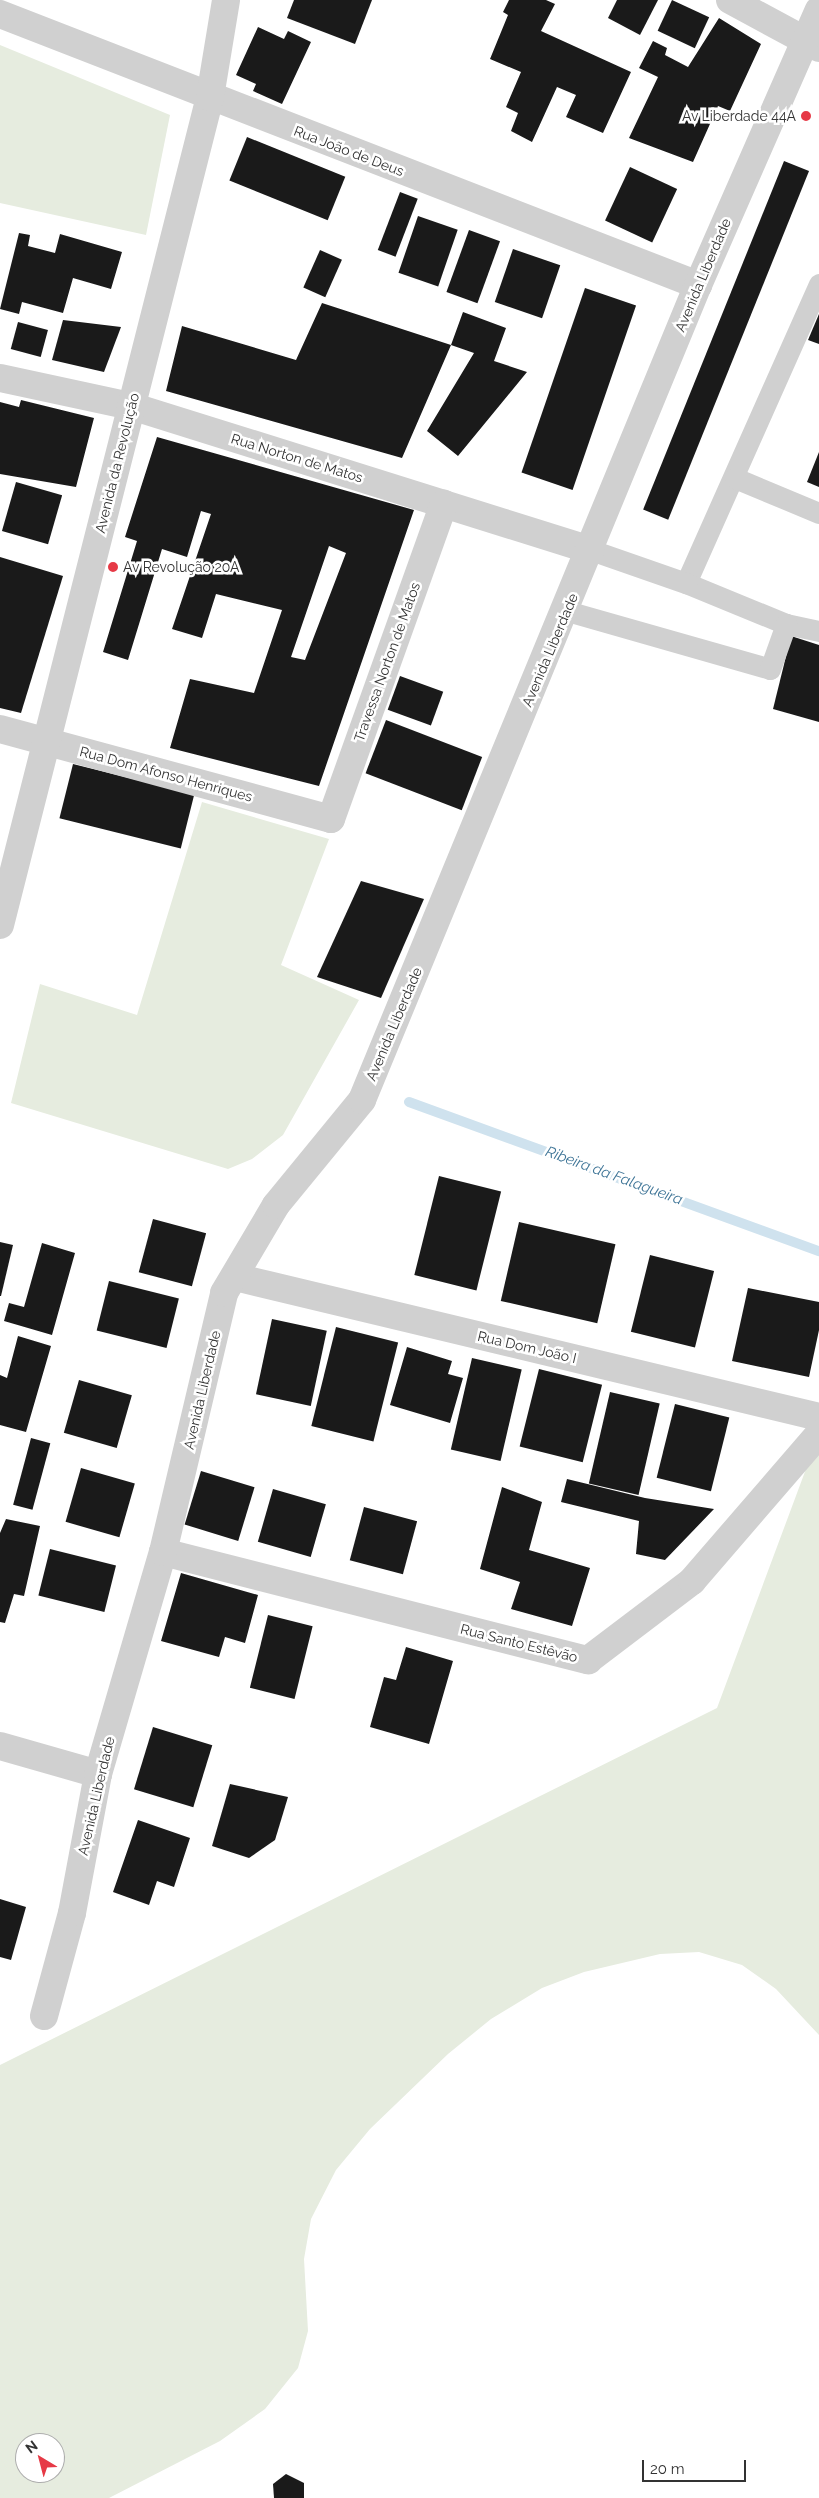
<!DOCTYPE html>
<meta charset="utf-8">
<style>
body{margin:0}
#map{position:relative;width:819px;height:2498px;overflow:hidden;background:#fff;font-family:Raleway,sans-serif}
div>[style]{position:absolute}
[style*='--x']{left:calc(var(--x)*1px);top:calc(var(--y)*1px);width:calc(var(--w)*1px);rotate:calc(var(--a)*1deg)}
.green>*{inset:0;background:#e6ecdf}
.stream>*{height:10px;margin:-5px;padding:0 5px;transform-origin:5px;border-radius:5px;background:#cfe2ee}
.building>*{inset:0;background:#1a1a1a;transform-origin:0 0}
.lane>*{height:21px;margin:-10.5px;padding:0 10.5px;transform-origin:10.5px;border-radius:10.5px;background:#d0d0d0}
.street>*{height:28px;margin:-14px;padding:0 14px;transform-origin:14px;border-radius:14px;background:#d0d0d0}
.dots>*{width:14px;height:14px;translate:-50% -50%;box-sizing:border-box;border:2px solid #fff;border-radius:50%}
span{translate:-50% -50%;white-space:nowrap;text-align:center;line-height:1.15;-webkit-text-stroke:5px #fff;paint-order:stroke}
.poi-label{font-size:14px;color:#333}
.right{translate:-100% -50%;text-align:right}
.left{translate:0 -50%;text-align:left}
.street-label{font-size:14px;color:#333}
.water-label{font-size:15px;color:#3f7597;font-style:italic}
.north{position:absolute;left:15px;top:2433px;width:50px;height:50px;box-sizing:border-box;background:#fff;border:1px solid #adadad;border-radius:50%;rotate:323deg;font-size:14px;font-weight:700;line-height:20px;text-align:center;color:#333}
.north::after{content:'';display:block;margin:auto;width:18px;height:22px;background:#e63946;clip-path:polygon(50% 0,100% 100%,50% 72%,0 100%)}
.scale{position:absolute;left:642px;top:2460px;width:104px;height:22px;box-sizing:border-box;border:2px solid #333;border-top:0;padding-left:6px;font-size:15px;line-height:18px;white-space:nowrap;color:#333;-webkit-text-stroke:4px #fff;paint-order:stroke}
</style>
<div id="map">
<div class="green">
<div style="clip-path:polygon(0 45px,170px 115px,146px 235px,0 203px)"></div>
<div style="clip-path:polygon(202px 802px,329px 839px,281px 965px,359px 1000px,283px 1135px,252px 1159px,228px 1169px,11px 1103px,40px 984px,137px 1015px)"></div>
<div style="clip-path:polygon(evenodd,819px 1434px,819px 2035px,776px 1989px,742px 1965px,699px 1952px,660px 1954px,584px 1972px,542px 1988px,491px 2019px,448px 2054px,370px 2129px,336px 2170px,311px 2219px,304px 2259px,308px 2331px,298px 2368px,265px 2409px,220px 2441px,109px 2498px,0 2498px,0 2065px,717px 1708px,819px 1434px,25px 2443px,55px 2443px,55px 2473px,25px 2473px,25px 2443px)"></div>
</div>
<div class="stream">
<div style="--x:409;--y:1102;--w:436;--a:20"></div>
</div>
<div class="building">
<div style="clip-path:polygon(294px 0,372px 0,355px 44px,287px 18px)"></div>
<div style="clip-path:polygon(509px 0,546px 0,555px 4px,541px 31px,631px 72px,603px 133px,566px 117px,576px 95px,557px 87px,532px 142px,511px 131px,518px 113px,506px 107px,521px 72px,490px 59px,508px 15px,503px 12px)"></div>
<div style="clip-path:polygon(617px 0,658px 0,640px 35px,608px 18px)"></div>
<div style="left:672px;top:0;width:41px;height:34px;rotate:25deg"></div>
<div style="clip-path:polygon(719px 18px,761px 44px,730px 111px,718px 106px,693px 162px,629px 138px,658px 77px,639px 68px,653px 41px,667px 48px,665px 55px,688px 67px)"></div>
<div style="clip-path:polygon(258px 27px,284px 39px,288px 31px,311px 42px,282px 104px,253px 91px,256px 84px,236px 75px)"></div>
<div style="left:247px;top:137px;width:106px;height:47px;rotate:22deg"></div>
<div style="left:784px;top:161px;width:27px;height:376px;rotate:22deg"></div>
<div style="left:630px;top:167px;width:52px;height:59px;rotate:25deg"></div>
<div style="left:400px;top:192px;width:19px;height:62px;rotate:21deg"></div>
<div style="left:418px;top:216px;width:42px;height:60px;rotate:19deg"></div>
<div style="left:469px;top:230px;width:33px;height:66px;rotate:20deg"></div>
<div style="clip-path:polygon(19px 233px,30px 235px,28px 246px,55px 253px,60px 234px,122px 252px,111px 289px,73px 278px,63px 313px,22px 302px,19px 314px,0 309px)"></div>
<div style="left:513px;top:249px;width:50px;height:56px;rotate:19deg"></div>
<div style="left:320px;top:250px;width:24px;height:41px;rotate:24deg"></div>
<div style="left:585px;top:288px;width:54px;height:195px;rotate:19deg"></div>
<div style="clip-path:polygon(322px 303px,451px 345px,402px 458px,166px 391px,182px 326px,296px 360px)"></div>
<div style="clip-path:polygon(463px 312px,506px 328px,494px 361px,527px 372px,458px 456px,427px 431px,474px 353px,451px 345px)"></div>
<div style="clip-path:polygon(819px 314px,819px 344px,808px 340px)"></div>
<div style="clip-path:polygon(63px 320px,121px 327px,104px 372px,52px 360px)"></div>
<div style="left:18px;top:322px;width:31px;height:28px;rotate:15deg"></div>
<div style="clip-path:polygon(21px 400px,94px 418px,76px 487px,0 474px,0 402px,19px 407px)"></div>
<div style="clip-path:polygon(evenodd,157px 437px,414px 510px,319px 786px,170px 748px,190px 679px,254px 693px,282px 610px,216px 594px,202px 638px,172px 629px,211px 514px,201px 511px,187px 557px,162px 549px,128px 660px,103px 652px,137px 541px,125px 537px,157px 437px,329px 546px,346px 553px,305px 660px,291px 657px,329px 546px)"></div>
<div style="clip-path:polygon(819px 452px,819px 487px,807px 482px)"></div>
<div style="left:16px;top:482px;width:48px;height:51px;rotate:16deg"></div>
<div style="clip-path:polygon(0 557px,63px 576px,21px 713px,0 708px)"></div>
<div style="clip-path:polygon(791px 636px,819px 645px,819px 722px,773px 709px)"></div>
<div style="left:400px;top:676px;width:46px;height:36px;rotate:20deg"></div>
<div style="left:386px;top:720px;width:103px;height:57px;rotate:21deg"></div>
<div style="left:73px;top:764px;width:125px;height:56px;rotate:14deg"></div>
<div style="clip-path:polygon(361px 881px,424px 899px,381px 998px,317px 977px)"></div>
<div style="left:439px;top:1176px;width:64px;height:102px;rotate:14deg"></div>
<div style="left:153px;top:1219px;width:55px;height:55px;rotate:15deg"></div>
<div style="left:519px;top:1222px;width:99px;height:81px;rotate:13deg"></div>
<div style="clip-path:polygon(0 1242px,13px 1245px,1px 1296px,0 1296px)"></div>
<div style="clip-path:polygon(42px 1243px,75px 1253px,52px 1335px,4px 1321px,9px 1303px,24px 1307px)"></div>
<div style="left:650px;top:1255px;width:66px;height:79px;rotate:14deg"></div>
<div style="left:109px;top:1281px;width:72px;height:51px;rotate:14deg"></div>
<div style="clip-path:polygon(748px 1288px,819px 1302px,819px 1330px,809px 1377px,732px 1361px)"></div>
<div style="left:272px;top:1319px;width:56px;height:77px;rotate:12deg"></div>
<div style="left:336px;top:1327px;width:64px;height:102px;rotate:14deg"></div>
<div style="clip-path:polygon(18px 1336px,51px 1346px,26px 1432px,0 1425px,0 1375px,7px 1378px)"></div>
<div style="clip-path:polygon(407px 1347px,452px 1361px,448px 1374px,463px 1378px,450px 1423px,390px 1405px)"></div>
<div style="left:472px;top:1358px;width:51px;height:94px;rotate:13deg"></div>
<div style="left:539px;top:1369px;width:65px;height:80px;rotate:14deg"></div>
<div style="left:79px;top:1380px;width:55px;height:55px;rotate:16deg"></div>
<div style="left:610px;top:1392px;width:51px;height:94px;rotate:13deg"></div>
<div style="left:675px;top:1404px;width:56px;height:76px;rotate:14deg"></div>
<div style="left:31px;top:1438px;width:20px;height:69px;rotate:15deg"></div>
<div style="left:81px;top:1468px;width:56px;height:56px;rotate:16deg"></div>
<div style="left:201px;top:1471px;width:56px;height:56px;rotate:17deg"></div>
<div style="clip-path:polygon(567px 1479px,645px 1498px,714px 1509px,665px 1560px,636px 1554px,639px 1521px,561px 1502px)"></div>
<div style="clip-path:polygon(502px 1487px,542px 1502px,529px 1550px,590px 1568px,572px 1626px,511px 1609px,520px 1582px,480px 1569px)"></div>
<div style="left:273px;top:1489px;width:55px;height:55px;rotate:16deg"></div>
<div style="left:364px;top:1507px;width:55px;height:55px;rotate:15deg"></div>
<div style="clip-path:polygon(6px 1519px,40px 1526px,24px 1596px,14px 1594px,5px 1623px,0 1622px,0 1533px)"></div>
<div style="left:50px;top:1549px;width:68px;height:48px;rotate:14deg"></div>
<div style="clip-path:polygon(181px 1573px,258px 1595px,245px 1643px,225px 1637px,219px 1657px,161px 1641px)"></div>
<div style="left:268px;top:1615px;width:46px;height:75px;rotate:14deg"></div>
<div style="clip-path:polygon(406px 1647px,453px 1661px,429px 1744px,370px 1727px,384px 1677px,396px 1680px)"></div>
<div style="left:153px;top:1727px;width:62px;height:65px;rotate:17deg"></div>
<div style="clip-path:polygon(230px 1784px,288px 1797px,275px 1840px,249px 1858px,212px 1846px)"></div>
<div style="clip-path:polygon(138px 1820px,190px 1838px,174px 1887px,157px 1881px,149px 1905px,113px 1892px)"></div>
<div style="clip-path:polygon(0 1899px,26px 1907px,11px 1960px,0 1957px)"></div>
<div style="clip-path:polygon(286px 2474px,304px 2483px,304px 2498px,274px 2498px,273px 2484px)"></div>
</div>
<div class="lane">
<div style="--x:819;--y:284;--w:327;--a:114"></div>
<div style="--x:686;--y:583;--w:108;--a:22.3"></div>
<div style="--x:786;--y:624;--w:34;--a:12"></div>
<div style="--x:735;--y:478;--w:91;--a:22.6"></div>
<div style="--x:591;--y:550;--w:101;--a:19.2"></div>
<div style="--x:567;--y:611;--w:211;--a:15.9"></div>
<div style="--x:770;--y:669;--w:48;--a:-70.4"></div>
</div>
<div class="street">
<div style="--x:730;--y:0;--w:101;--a:28.3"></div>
<div style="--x:0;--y:14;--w:749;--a:21.22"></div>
<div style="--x:0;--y:378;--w:134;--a:12.1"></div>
<div style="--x:131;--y:406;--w:482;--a:17.4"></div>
<div style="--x:0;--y:729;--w:343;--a:15.2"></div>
<div style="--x:331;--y:819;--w:335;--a:-70.3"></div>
<div style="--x:0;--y:925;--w:854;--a:-75.77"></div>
<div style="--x:210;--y:97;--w:98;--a:-80.6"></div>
<div style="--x:235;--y:1277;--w:601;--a:13.48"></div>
<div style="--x:163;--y:1552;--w:439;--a:14.3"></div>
<div style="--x:588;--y:1660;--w:131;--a:-37.2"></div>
<div style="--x:692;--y:1581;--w:194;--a:-49.2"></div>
<div style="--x:0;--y:1746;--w:102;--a:15.9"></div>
<div style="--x:44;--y:2016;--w:107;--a:-74.8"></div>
<div style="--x:72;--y:1913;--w:141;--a:-79.4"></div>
<div style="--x:98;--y:1774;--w:231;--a:-73.7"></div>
<div style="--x:163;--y:1552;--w:266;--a:-76.7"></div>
<div style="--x:224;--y:1293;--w:102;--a:-59.4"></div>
<div style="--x:276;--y:1205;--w:136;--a:-50.7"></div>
<div style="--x:362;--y:1100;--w:882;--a:-67.6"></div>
<div style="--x:698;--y:285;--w:300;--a:-66.3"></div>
</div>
<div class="dots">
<div style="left:806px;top:116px;background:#e63946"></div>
<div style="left:113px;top:567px;background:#e63946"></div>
</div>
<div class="poi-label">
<span class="right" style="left:796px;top:116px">Av Liberdade 44A</span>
<span class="left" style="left:123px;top:567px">Av Revolução 20A</span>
</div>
<div class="street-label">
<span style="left:349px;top:151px;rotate:21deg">Rua João de Deus</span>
<span style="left:703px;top:275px;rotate:-67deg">Avenida Liberdade</span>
<span style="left:297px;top:458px;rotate:17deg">Rua Norton de Matos</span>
<span style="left:117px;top:463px;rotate:-76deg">Avenida da Revolução</span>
<span style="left:550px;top:650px;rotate:-67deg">Avenida Liberdade</span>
<span style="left:387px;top:662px;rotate:-70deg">Travessa Norton de Matos</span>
<span style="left:166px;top:774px;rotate:15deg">Rua Dom Afonso Henriques</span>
<span style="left:394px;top:1024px;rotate:-67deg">Avenida Liberdade</span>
<span style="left:527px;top:1347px;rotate:13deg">Rua Dom João I</span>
<span style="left:202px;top:1390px;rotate:-77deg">Avenida Liberdade</span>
<span style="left:519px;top:1643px;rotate:14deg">Rua Santo Estêvão</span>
<span style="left:96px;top:1796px;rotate:-77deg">Avenida Liberdade</span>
</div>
<div class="water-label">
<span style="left:614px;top:1176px;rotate:20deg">Ribeira da Falagueira</span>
</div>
<div class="north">N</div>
<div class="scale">20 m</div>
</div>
